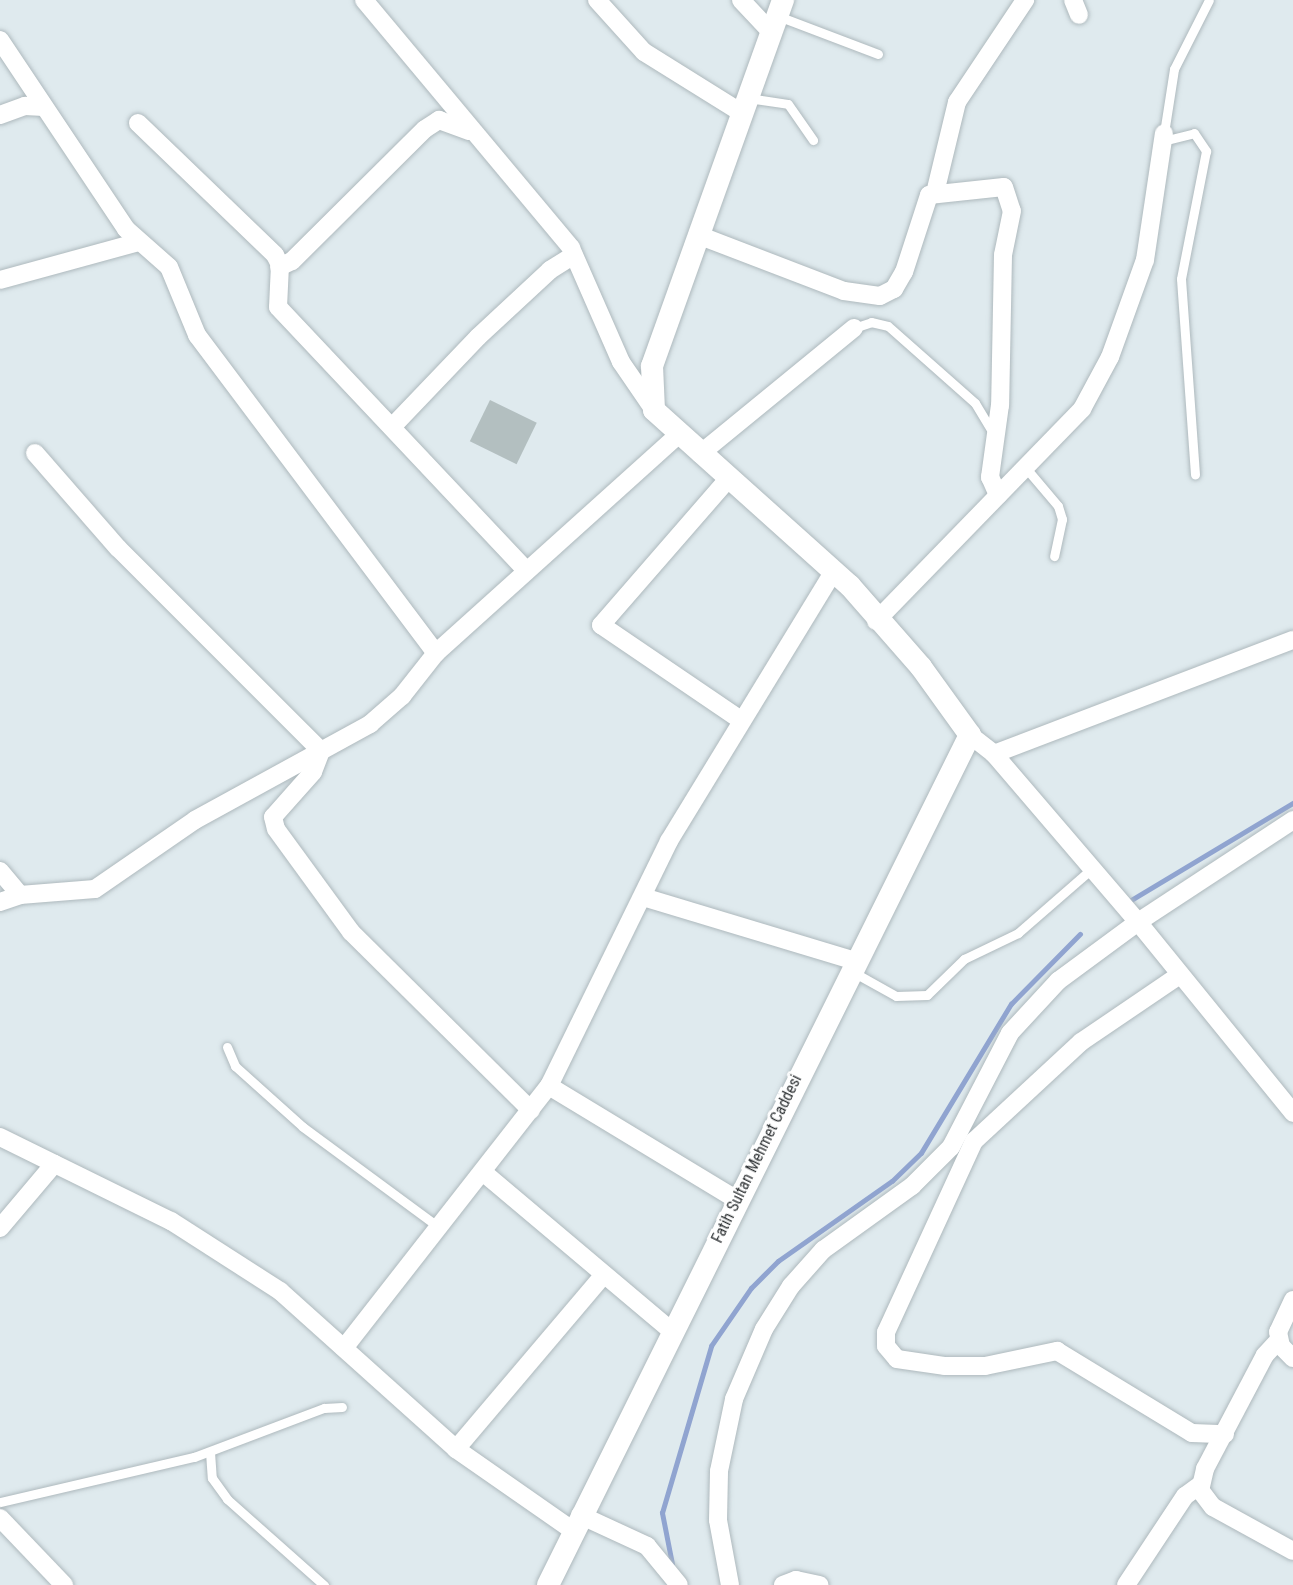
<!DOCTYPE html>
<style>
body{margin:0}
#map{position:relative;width:1293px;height:1585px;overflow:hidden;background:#dfeaee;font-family:"Roboto Condensed",sans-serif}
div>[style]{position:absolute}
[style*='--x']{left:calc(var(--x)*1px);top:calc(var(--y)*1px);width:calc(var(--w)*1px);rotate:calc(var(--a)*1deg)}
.stream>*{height:4.5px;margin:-2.25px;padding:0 2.25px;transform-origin:2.25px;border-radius:2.25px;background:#90a4d0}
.building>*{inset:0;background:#b3bfc0;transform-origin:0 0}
.roads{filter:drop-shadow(0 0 2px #aeb9bd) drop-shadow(0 0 2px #aeb9bd)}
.service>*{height:9px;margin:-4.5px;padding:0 4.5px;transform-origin:4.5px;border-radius:4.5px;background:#fff}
.minor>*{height:18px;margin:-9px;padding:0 9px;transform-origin:9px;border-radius:9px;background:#fff}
.tertiary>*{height:22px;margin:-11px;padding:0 11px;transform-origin:11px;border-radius:11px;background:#fff}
span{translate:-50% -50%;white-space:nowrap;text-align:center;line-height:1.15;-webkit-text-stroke:6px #fff;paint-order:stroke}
.street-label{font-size:16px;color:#2e3234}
</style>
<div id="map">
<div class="stream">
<div style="--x:1128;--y:902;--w:192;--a:-31"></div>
<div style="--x:672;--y:1564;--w:52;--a:-101.1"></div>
<div style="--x:662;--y:1513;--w:174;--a:-73.6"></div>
<div style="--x:711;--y:1346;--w:70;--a:-55.4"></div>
<div style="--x:751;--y:1288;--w:38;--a:-45"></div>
<div style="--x:778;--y:1261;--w:139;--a:-35.1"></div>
<div style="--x:892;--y:1181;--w:40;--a:-44"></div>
<div style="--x:921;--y:1153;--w:174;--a:-58.9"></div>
<div style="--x:1011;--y:1004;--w:98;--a:-45.4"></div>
</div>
<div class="building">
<div style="left:490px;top:400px;width:52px;height:46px;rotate:26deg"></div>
</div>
<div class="roads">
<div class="service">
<div style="--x:778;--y:16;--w:107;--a:20.8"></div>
<div style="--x:748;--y:98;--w:40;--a:8.5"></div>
<div style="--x:788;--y:104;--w:44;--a:55.2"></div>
<div style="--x:1164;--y:133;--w:65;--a:-81.1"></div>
<div style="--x:1174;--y:69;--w:77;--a:-63.1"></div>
<div style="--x:1163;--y:141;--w:32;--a:-14"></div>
<div style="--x:1194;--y:133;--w:22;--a:56"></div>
<div style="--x:1206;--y:151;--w:130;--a:101.1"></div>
<div style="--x:1181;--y:279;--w:196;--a:85.9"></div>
<div style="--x:854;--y:328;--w:18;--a:-19"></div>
<div style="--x:871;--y:322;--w:17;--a:13"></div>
<div style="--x:888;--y:326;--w:116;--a:41.5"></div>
<div style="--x:975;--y:403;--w:35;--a:59"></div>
<div style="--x:1025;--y:467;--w:51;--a:49.8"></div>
<div style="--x:1058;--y:506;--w:14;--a:73"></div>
<div style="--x:1062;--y:519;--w:38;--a:102"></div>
<div style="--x:853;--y:972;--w:49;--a:29.2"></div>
<div style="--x:896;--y:996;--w:31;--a:-2"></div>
<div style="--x:927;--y:995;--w:52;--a:-44.2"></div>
<div style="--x:964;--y:959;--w:60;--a:-25.7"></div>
<div style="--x:1018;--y:933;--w:94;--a:-41.1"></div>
<div style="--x:227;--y:1047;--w:21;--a:67"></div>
<div style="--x:235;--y:1066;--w:91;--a:41.9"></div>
<div style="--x:303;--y:1127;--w:170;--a:36.4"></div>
<div style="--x:210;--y:1452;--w:26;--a:86"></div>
<div style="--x:212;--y:1478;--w:26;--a:54"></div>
<div style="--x:227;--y:1499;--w:130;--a:41.6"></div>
<div style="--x:0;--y:1502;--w:199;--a:-13.1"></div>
<div style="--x:194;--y:1457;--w:139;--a:-20.7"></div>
<div style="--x:324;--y:1408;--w:18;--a:-3"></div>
</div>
<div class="minor">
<div style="--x:364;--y:0;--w:323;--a:50.1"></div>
<div style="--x:571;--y:248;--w:124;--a:66.3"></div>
<div style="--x:621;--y:362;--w:58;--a:55.5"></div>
<div style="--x:597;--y:0;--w:70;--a:47.9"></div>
<div style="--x:644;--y:52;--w:115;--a:31.9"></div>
<div style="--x:741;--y:0;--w:44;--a:46.8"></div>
<div style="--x:1073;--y:0;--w:16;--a:68"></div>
<div style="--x:0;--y:40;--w:227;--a:56.3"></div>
<div style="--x:126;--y:229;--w:57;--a:41.5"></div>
<div style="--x:169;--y:267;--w:74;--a:67.6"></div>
<div style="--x:197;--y:335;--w:398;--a:53.1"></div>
<div style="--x:0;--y:115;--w:27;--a:-20"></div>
<div style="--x:25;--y:106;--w:19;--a:3"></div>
<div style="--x:138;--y:123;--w:190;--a:43.9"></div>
<div style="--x:275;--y:255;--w:11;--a:63"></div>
<div style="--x:280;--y:265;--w:42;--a:92.7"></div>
<div style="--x:278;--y:307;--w:360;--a:46.7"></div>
<div style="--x:935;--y:193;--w:94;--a:-76.4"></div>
<div style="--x:957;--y:102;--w:123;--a:-56.3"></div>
<div style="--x:698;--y:235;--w:156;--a:21"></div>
<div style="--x:844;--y:291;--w:36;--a:8"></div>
<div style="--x:880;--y:296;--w:16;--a:-27"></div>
<div style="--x:894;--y:289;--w:20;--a:-60"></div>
<div style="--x:904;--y:272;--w:81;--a:-72"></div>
<div style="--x:929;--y:195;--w:75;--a:-6.1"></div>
<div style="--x:1004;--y:187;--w:25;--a:72"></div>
<div style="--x:1012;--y:211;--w:45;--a:101.6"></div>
<div style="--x:1003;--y:255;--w:150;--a:91.1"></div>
<div style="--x:1000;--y:405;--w:73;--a:97.9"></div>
<div style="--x:990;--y:477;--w:20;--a:66"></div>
<div style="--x:279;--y:267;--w:14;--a:-25"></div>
<div style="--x:292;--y:261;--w:187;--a:-44.8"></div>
<div style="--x:425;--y:129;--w:17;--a:-33"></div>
<div style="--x:439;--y:120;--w:32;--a:20"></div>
<div style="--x:0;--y:280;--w:144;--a:-15.3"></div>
<div style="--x:392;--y:427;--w:124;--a:-46.3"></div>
<div style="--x:478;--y:337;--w:98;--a:-42.9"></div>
<div style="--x:550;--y:270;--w:28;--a:-32"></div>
<div style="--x:35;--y:453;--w:126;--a:48.9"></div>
<div style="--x:118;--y:548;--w:287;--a:45"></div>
<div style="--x:321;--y:751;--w:22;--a:111"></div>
<div style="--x:313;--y:772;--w:60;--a:131.6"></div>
<div style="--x:273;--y:817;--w:12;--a:76"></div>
<div style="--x:276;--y:829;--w:127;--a:53.9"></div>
<div style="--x:351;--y:932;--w:253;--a:44.7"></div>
<div style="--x:700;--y:454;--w:199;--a:-39.3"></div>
<div style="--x:729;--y:478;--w:195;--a:131"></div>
<div style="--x:601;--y:625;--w:169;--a:34.2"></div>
<div style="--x:876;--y:621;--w:296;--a:-45.8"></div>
<div style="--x:1082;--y:409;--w:59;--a:-61.7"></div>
<div style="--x:1110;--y:357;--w:103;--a:-70.2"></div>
<div style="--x:1145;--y:260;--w:128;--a:-81.5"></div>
<div style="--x:970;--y:735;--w:31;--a:38"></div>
<div style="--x:994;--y:754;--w:221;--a:49.4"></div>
<div style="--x:1138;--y:922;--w:186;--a:-33.3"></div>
<div style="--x:994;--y:754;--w:320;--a:-20.9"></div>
<div style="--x:0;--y:871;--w:31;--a:50"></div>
<div style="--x:643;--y:897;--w:221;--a:16.8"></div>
<div style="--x:0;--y:902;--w:21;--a:-19"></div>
<div style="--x:20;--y:895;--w:75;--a:-4.6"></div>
<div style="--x:95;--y:889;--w:121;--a:-34.6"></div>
<div style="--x:195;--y:820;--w:200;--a:-28.7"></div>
<div style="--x:370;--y:724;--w:43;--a:-41.2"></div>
<div style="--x:402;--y:696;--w:55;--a:-51.7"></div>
<div style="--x:436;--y:653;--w:327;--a:-42"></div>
<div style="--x:1178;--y:976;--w:117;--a:145.8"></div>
<div style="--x:1081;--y:1042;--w:146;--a:137.2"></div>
<div style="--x:974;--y:1141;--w:210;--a:114.7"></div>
<div style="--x:886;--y:1332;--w:14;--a:90"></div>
<div style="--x:886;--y:1346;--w:17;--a:50"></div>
<div style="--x:897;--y:1359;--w:49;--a:8.3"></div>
<div style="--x:945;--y:1366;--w:40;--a:0"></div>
<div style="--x:985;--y:1366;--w:74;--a:-11.8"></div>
<div style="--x:1057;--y:1351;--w:158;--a:31.3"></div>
<div style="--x:1192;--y:1433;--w:33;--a:2"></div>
<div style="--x:549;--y:1086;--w:220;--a:31.2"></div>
<div style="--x:0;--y:1137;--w:191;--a:26.2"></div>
<div style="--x:171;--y:1221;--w:130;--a:32.7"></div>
<div style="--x:280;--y:1291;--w:237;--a:41.9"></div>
<div style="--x:456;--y:1449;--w:141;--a:34.9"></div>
<div style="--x:484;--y:1173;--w:247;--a:40.1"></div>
<div style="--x:0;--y:1228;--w:84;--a:-49.8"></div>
<div style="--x:1293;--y:1300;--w:35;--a:115"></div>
<div style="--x:1278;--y:1332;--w:14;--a:78"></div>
<div style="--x:1281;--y:1346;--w:17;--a:45"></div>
<div style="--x:1279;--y:1340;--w:21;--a:133"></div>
<div style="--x:1265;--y:1355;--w:129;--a:117.8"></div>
<div style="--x:1205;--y:1469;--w:22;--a:103"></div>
<div style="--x:1200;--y:1490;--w:21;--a:53"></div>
<div style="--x:1213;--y:1507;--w:91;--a:28.8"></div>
<div style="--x:344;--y:1348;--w:333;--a:-52"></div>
<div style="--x:549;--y:1086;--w:273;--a:-63.9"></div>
<div style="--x:669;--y:841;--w:316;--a:-58.6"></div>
<div style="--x:456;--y:1449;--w:226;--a:-49.7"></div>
<div style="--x:580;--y:1515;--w:74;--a:24.8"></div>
<div style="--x:647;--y:1546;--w:50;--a:50.6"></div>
<div style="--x:0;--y:1518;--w:93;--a:46.3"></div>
<div style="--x:730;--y:1585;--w:66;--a:-100.5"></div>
<div style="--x:718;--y:1520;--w:49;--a:-88.8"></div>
<div style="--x:719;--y:1471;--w:74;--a:-78.2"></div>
<div style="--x:734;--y:1399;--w:76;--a:-66.8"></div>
<div style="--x:764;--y:1329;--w:51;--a:-57.9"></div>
<div style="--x:791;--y:1286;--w:48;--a:-48.4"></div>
<div style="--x:823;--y:1250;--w:110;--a:-35.7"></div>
<div style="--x:912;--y:1186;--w:55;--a:-45"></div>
<div style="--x:951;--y:1147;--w:128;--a:-62.6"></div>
<div style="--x:1010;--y:1033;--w:71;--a:-47.3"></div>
<div style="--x:1058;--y:981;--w:99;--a:-36.4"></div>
<div style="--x:1138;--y:922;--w:246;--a:50.9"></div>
<div style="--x:783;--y:1585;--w:14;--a:-21"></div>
<div style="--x:796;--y:1580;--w:24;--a:12"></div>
<div style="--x:1126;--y:1585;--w:107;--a:-56.5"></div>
<div style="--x:1185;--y:1496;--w:19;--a:-36"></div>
</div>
<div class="tertiary">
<div style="--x:548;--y:1585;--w:949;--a:-63.6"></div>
<div style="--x:970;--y:735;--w:84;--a:-125.8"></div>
<div style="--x:921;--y:667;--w:108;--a:-131.2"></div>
<div style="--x:850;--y:586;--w:263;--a:-138.1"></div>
<div style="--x:654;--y:410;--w:44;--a:-92.6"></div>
<div style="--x:652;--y:366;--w:389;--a:-70.3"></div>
</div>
</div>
<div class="street-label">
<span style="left:757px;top:1159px;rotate:-64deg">Fatih Sultan Mehmet Caddesi</span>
</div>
</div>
